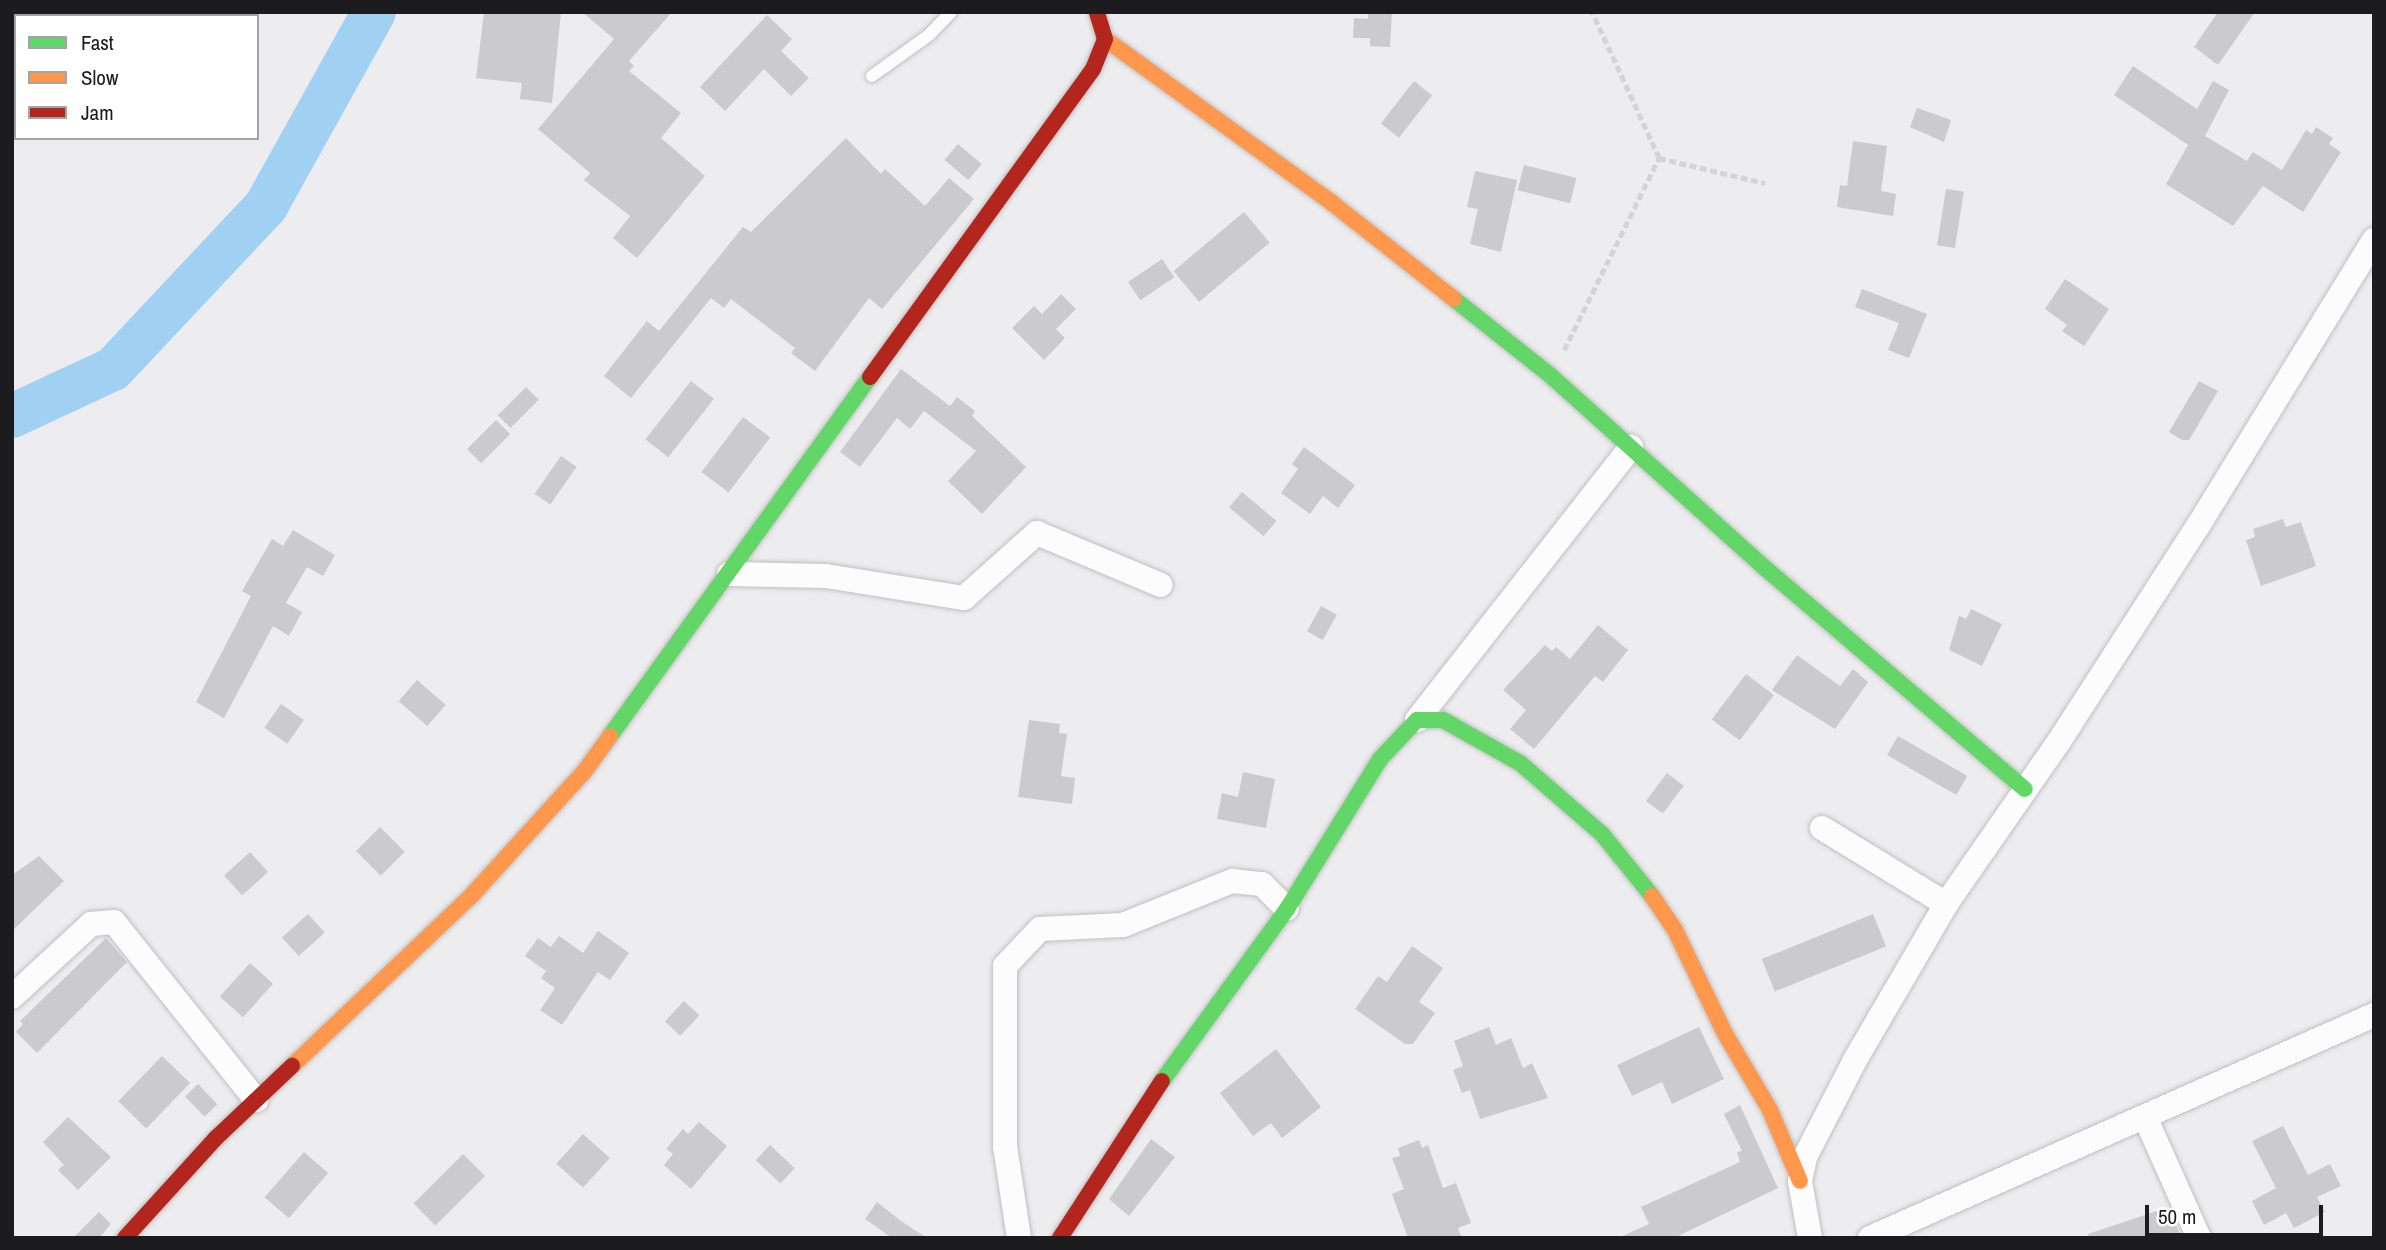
<!DOCTYPE html>
<style>
body{margin:0}
#map{position:relative;width:2386px;height:1250px;overflow:hidden;background:#ededef;font-family:"Archivo Narrow",sans-serif}
div>[style]{position:absolute}
[style*='--x']{left:calc(var(--x)*1px);top:calc(var(--y)*1px);width:calc(var(--w)*1px);rotate:calc(var(--a)*1deg)}
.river>*{height:44px;margin:-22px;padding:0 22px;transform-origin:22px;border-radius:22px;background:#a0d0f2}
.building>*{inset:0;background:#cbcacc;transform-origin:0 0}
.path>*{height:4.5px;margin-top:-2.25px;transform-origin:0;background:repeating-linear-gradient(90deg,#d4d4d6 0 7px,transparent 0 10.5px)}
.roads{filter:drop-shadow(0 0 2px #c0c0c2) drop-shadow(0 0 2px #c0c0c2)}
.lane>*{height:12px;margin:-6px;padding:0 6px;transform-origin:6px;border-radius:6px;background:#fcfcfd}
.street>*{height:24px;margin:-12px;padding:0 12px;transform-origin:12px;border-radius:12px;background:#fcfcfd}
.fast>*{height:16px;margin:-8px;padding:0 8px;transform-origin:8px;border-radius:8px;background:#63d668}
.slow>*{height:16px;margin:-8px;padding:0 8px;transform-origin:8px;border-radius:8px;background:#ff974d}
.jam>*{height:16px;margin:-8px;padding:0 8px;transform-origin:8px;border-radius:8px;background:#b3261e}
span{translate:-50% -50%;white-space:nowrap;text-align:center;line-height:1.15;-webkit-text-stroke:5px #fff;paint-order:stroke}
.frame{position:absolute;inset:0;border:14px solid #1c1c1e;pointer-events:none}
.legend{position:absolute;left:14px;top:14px;width:245px;height:126px;box-sizing:border-box;background:#fff;border:2px solid #a4a4a5;margin:0;padding:9px 12px;list-style:none;font-size:21px;color:#1c1c1e}
.legend li{display:flex;align-items:center;gap:14px;height:35px}
.legend b{width:35px;border:2px solid #a4a4a5}
.scale{position:absolute;left:2145px;top:1205px;width:178px;height:32px;box-sizing:border-box;border:4px solid #1c1c1e;border-top:0;padding-left:9px;font-size:21px;line-height:24px;white-space:nowrap;color:#1c1c1e;-webkit-text-stroke:5px #fff;paint-order:stroke}
</style>
<div id="map">
<div class="river">
<div style="--x:12;--y:416;--w:111;--a:-25"></div>
<div style="--x:113;--y:369;--w:224;--a:-46.8"></div>
<div style="--x:266;--y:206;--w:222;--a:-60.9"></div>
</div>
<div class="building">
<div style="clip-path:polygon(484px 12px,561px 12px,552px 103px,520px 99px,522px 83px,476px 78px)"></div>
<div style="clip-path:polygon(582px 12px,672px 12px,629px 61px,634px 66px,629px 71px,681px 113px,661px 138px,705px 176px,637px 258px,613px 238px,630px 216px,584px 180px,590px 173px,538px 129px,614px 39px)"></div>
<div style="clip-path:polygon(1368px 12px,1392px 12px,1390px 47px,1370px 46px,1370px 38px,1353px 38px,1354px 18px,1368px 19px)"></div>
<div style="clip-path:polygon(2218px 12px,2255px 12px,2218px 65px,2194px 47px)"></div>
<div style="clip-path:polygon(767px 15px,792px 39px,781px 51px,809px 78px,791px 96px,764px 69px,725px 111px,700px 87px)"></div>
<div style="clip-path:polygon(2133px 66px,2197px 109px,2213px 81px,2229px 90px,2205px 136px,2247px 161px,2253px 152px,2282px 170px,2306px 130px,2312px 134px,2316px 127px,2333px 138px,2329px 144px,2341px 152px,2303px 212px,2263px 186px,2233px 226px,2166px 184px,2188px 145px,2114px 95px)"></div>
<div style="left:1414px;top:81px;width:23px;height:54px;rotate:38deg"></div>
<div style="clip-path:polygon(1917px 108px,1951px 120px,1944px 142px,1910px 127px)"></div>
<div style="clip-path:polygon(846px 138px,881px 174px,885px 169px,925px 206px,949px 178px,974px 199px,882px 309px,869px 298px,815px 371px,791px 353px,795px 348px,731px 299px,724px 308px,711px 298px,631px 398px,604px 376px,647px 321px,659px 331px,743px 227px,751px 232px)"></div>
<div style="clip-path:polygon(1853px 141px,1887px 146px,1881px 191px,1896px 194px,1893px 216px,1837px 207px,1840px 185px,1847px 186px)"></div>
<div style="left:958px;top:144px;width:31px;height:21px;rotate:40deg"></div>
<div style="left:1524px;top:165px;width:54px;height:26px;rotate:14deg"></div>
<div style="clip-path:polygon(1475px 171px,1517px 180px,1501px 252px,1470px 244px,1478px 209px,1467px 207px)"></div>
<div style="left:1946px;top:189px;width:18px;height:57px;rotate:9deg"></div>
<div style="left:1244px;top:212px;width:40px;height:92px;rotate:50deg"></div>
<div style="left:1162px;top:259px;width:22px;height:41px;rotate:56deg"></div>
<div style="clip-path:polygon(2065px 279px,2109px 309px,2084px 346px,2062px 331px,2067px 325px,2045px 309px)"></div>
<div style="clip-path:polygon(1862px 289px,1927px 314px,1909px 358px,1888px 350px,1899px 323px,1855px 307px)"></div>
<div style="clip-path:polygon(1061px 294px,1076px 309px,1056px 329px,1065px 338px,1044px 360px,1012px 328px,1034px 306px,1042px 314px)"></div>
<div style="clip-path:polygon(901px 369px,950px 406px,957px 397px,975px 411px,972px 416px,1026px 467px,982px 514px,948px 481px,976px 451px,924px 411px,910px 429px,897px 418px,860px 467px,840px 452px)"></div>
<div style="left:691px;top:381px;width:29px;height:74px;rotate:38deg"></div>
<div style="clip-path:polygon(2199px 381px,2218px 391px,2189px 440px,2182px 440px,2169px 432px)"></div>
<div style="left:526px;top:387px;width:18px;height:40px;rotate:45deg"></div>
<div style="left:743px;top:417px;width:34px;height:69px;rotate:37deg"></div>
<div style="left:496px;top:420px;width:20px;height:41px;rotate:45deg"></div>
<div style="clip-path:polygon(1304px 447px,1355px 485px,1338px 508px,1323px 496px,1310px 514px,1281px 493px,1298px 469px,1292px 464px)"></div>
<div style="left:561px;top:456px;width:19px;height:46px;rotate:35deg"></div>
<div style="left:1242px;top:492px;width:45px;height:20px;rotate:40deg"></div>
<div style="clip-path:polygon(2283px 519px,2286px 527px,2301px 522px,2316px 566px,2261px 586px,2246px 540px,2255px 537px,2253px 529px)"></div>
<div style="clip-path:polygon(293px 530px,335px 555px,323px 576px,307px 567px,286px 603px,302px 612px,289px 636px,273px 626px,224px 718px,196px 702px,251px 596px,242px 591px,272px 539px,283px 546px)"></div>
<div style="left:1321px;top:606px;width:18px;height:29px;rotate:29deg"></div>
<div style="clip-path:polygon(1971px 609px,2002px 624px,1982px 666px,1949px 650px,1959px 616px,1966px 619px)"></div>
<div style="clip-path:polygon(1598px 625px,1628px 650px,1603px 682px,1595px 676px,1534px 749px,1510px 729px,1526px 710px,1503px 690px,1545px 645px,1552px 651px,1556px 647px,1570px 659px)"></div>
<div style="clip-path:polygon(1797px 655px,1840px 686px,1853px 669px,1868px 682px,1835px 729px,1772px 690px)"></div>
<div style="left:1746px;top:674px;width:35px;height:57px;rotate:37deg"></div>
<div style="left:417px;top:680px;width:38px;height:28px;rotate:41deg"></div>
<div style="left:281px;top:704px;width:28px;height:29px;rotate:35deg"></div>
<div style="clip-path:polygon(1029px 720px,1060px 724px,1059px 733px,1067px 734px,1061px 776px,1075px 778px,1072px 804px,1018px 797px)"></div>
<div style="left:1898px;top:736px;width:80px;height:22px;rotate:30deg"></div>
<div style="clip-path:polygon(1243px 772px,1275px 779px,1266px 828px,1217px 819px,1222px 793px,1238px 797px)"></div>
<div style="left:1667px;top:773px;width:21px;height:35px;rotate:37deg"></div>
<div style="left:380px;top:827px;width:35px;height:34px;rotate:45deg"></div>
<div style="left:250px;top:852px;width:27px;height:35px;rotate:48deg"></div>
<div style="clip-path:polygon(39px 856px,64px 881px,12px 931px,12px 875px)"></div>
<div style="left:308px;top:914px;width:25px;height:35px;rotate:48deg"></div>
<div style="left:1873px;top:914px;width:35px;height:120px;rotate:68deg"></div>
<div style="clip-path:polygon(598px 931px,629px 953px,610px 980px,598px 972px,562px 1025px,540px 1010px,555px 988px,541px 978px,546px 971px,525px 956px,538px 938px,551px 947px,559px 936px,583px 953px)"></div>
<div style="clip-path:polygon(106px 938px,127px 962px,37px 1053px,16px 1032px,23px 1024px,20px 1021px)"></div>
<div style="clip-path:polygon(1412px 946px,1443px 968px,1419px 1002px,1435px 1013px,1413px 1044px,1405px 1044px,1355px 1009px,1378px 976px,1387px 982px)"></div>
<div style="left:250px;top:963px;width:31px;height:45px;rotate:42deg"></div>
<div style="left:684px;top:1001px;width:21px;height:28px;rotate:43deg"></div>
<div style="clip-path:polygon(1489px 1027px,1496px 1045px,1511px 1038px,1523px 1068px,1532px 1063px,1548px 1098px,1480px 1119px,1470px 1090px,1462px 1093px,1453px 1070px,1463px 1066px,1454px 1041px)"></div>
<div style="clip-path:polygon(1699px 1027px,1724px 1079px,1672px 1104px,1662px 1082px,1632px 1096px,1617px 1065px)"></div>
<div style="clip-path:polygon(1276px 1049px,1321px 1107px,1282px 1138px,1271px 1123px,1253px 1136px,1220px 1093px)"></div>
<div style="left:162px;top:1056px;width:39px;height:63px;rotate:44deg"></div>
<div style="left:198px;top:1084px;width:28px;height:18px;rotate:46deg"></div>
<div style="clip-path:polygon(1740px 1105px,1778px 1188px,1674px 1238px,1618px 1238px,1649px 1224px,1641px 1207px,1740px 1162px,1737px 1152px,1742px 1151px,1724px 1114px)"></div>
<div style="clip-path:polygon(68px 1117px,111px 1157px,78px 1190px,58px 1170px,64px 1165px,43px 1142px)"></div>
<div style="clip-path:polygon(699px 1122px,727px 1146px,691px 1189px,664px 1165px,673px 1154px,666px 1149px,683px 1129px,688px 1134px)"></div>
<div style="clip-path:polygon(2283px 1126px,2308px 1175px,2330px 1164px,2341px 1186px,2317px 1197px,2325px 1212px,2294px 1228px,2286px 1213px,2264px 1225px,2252px 1201px,2276px 1188px,2252px 1141px)"></div>
<div style="left:583px;top:1134px;width:36px;height:40px;rotate:42deg"></div>
<div style="clip-path:polygon(1151px 1139px,1175px 1157px,1129px 1216px,1109px 1199px)"></div>
<div style="clip-path:polygon(1419px 1140px,1422px 1148px,1428px 1145px,1443px 1188px,1456px 1183px,1471px 1223px,1458px 1228px,1462px 1238px,1408px 1238px,1392px 1194px,1404px 1189px,1392px 1158px,1400px 1156px,1398px 1148px)"></div>
<div style="left:770px;top:1145px;width:34px;height:21px;rotate:43deg"></div>
<div style="left:304px;top:1152px;width:32px;height:60px;rotate:41deg"></div>
<div style="left:463px;top:1154px;width:31px;height:70px;rotate:45deg"></div>
<div style="clip-path:polygon(877px 1202px,901px 1221px,927px 1238px,892px 1238px,865px 1219px)"></div>
<div style="clip-path:polygon(2169px 1207px,2181px 1238px,2089px 1238px,2088px 1234px)"></div>
<div style="clip-path:polygon(99px 1212px,111px 1224px,99px 1238px,73px 1238px)"></div>
</div>
<div class="path">
<div style="--x:12;--y:13;--w:1;--a:-45"></div>
<div style="--x:1659;--y:158;--w:109;--a:13.3"></div>
<div style="--x:1564;--y:350;--w:214;--a:-63.7"></div>
<div style="--x:1659;--y:158;--w:161;--a:-114.7"></div>
</div>
<div class="roads">
<div class="lane">
<div style="--x:872;--y:76;--w:70;--a:-35.7"></div>
<div style="--x:929;--y:35;--w:32;--a:-46"></div>
</div>
<div class="street">
<div style="--x:729;--y:574;--w:97;--a:1.2"></div>
<div style="--x:826;--y:576;--w:140;--a:9.1"></div>
<div style="--x:964;--y:598;--w:98;--a:-41.7"></div>
<div style="--x:1037;--y:533;--w:134;--a:22.8"></div>
<div style="--x:1417;--y:720;--w:347;--a:-51.9"></div>
<div style="--x:1822;--y:828;--w:145;--a:31.5"></div>
<div style="--x:12;--y:997;--w:108;--a:-42.7"></div>
<div style="--x:91;--y:924;--w:23;--a:-5"></div>
<div style="--x:114;--y:922;--w:228;--a:51.4"></div>
<div style="--x:2145;--y:1117;--w:133;--a:65.9"></div>
<div style="--x:1019;--y:1238;--w:92;--a:-98.7"></div>
<div style="--x:1005;--y:1147;--w:181;--a:-90"></div>
<div style="--x:1005;--y:966;--w:51;--a:-46.6"></div>
<div style="--x:1040;--y:929;--w:83;--a:-2.8"></div>
<div style="--x:1123;--y:925;--w:118;--a:-22"></div>
<div style="--x:1232;--y:881;--w:30;--a:6"></div>
<div style="--x:1262;--y:884;--w:35;--a:45"></div>
<div style="--x:1810;--y:1238;--w:58;--a:-100"></div>
<div style="--x:1800;--y:1181;--w:25;--a:-78"></div>
<div style="--x:1805;--y:1157;--w:109;--a:-62.7"></div>
<div style="--x:1855;--y:1060;--w:181;--a:-59.7"></div>
<div style="--x:1946;--y:904;--w:196;--a:-55.2"></div>
<div style="--x:2058;--y:743;--w:258;--a:-57.2"></div>
<div style="--x:2198;--y:526;--w:336;--a:-58.4"></div>
<div style="--x:1870;--y:1238;--w:551;--a:-23.87"></div>
</div>
<div class="fast">
<div style="--x:1454;--y:299;--w:124;--a:38.4"></div>
<div style="--x:1551;--y:376;--w:288;--a:41.9"></div>
<div style="--x:1765;--y:568;--w:341;--a:40.4"></div>
<div style="--x:610;--y:736;--w:443;--a:-54.1"></div>
<div style="--x:1162;--y:1081;--w:213;--a:-54"></div>
<div style="--x:1287;--y:909;--w:176;--a:-58.2"></div>
<div style="--x:1380;--y:759;--w:54;--a:-46.5"></div>
<div style="--x:1417;--y:720;--w:26;--a:0"></div>
<div style="--x:1443;--y:720;--w:88;--a:29.2"></div>
<div style="--x:1520;--y:763;--w:108;--a:40.9"></div>
<div style="--x:1602;--y:834;--w:80;--a:51.1"></div>
</div>
<div class="slow">
<div style="--x:1105;--y:39;--w:280;--a:35.8"></div>
<div style="--x:1332;--y:203;--w:155;--a:38.2"></div>
<div style="--x:1652;--y:896;--w:41;--a:55.9"></div>
<div style="--x:1675;--y:930;--w:113;--a:64.3"></div>
<div style="--x:1724;--y:1032;--w:91;--a:59.5"></div>
<div style="--x:1770;--y:1110;--w:77;--a:67.1"></div>
<div style="--x:292;--y:1066;--w:248;--a:-43.5"></div>
<div style="--x:472;--y:895;--w:166;--a:-47.7"></div>
<div style="--x:584;--y:772;--w:44;--a:-54.2"></div>
</div>
<div class="jam">
<div style="--x:870;--y:377;--w:380;--a:-54.1"></div>
<div style="--x:1093;--y:69;--w:32;--a:-68"></div>
<div style="--x:1105;--y:39;--w:28;--a:-107"></div>
<div style="--x:125;--y:1238;--w:135;--a:-47.7"></div>
<div style="--x:216;--y:1138;--w:105;--a:-43.5"></div>
<div style="--x:1060;--y:1238;--w:187;--a:-57"></div>
</div>
</div>
<div class="frame"></div>
<ul class="legend">
<li><b style="height:9px;background:#63d668"></b>Fast</li>
<li><b style="height:9px;background:#ff974d"></b>Slow</li>
<li><b style="height:9px;background:#b3261e"></b>Jam</li>
</ul>
<div class="scale">50 m</div>
</div>
